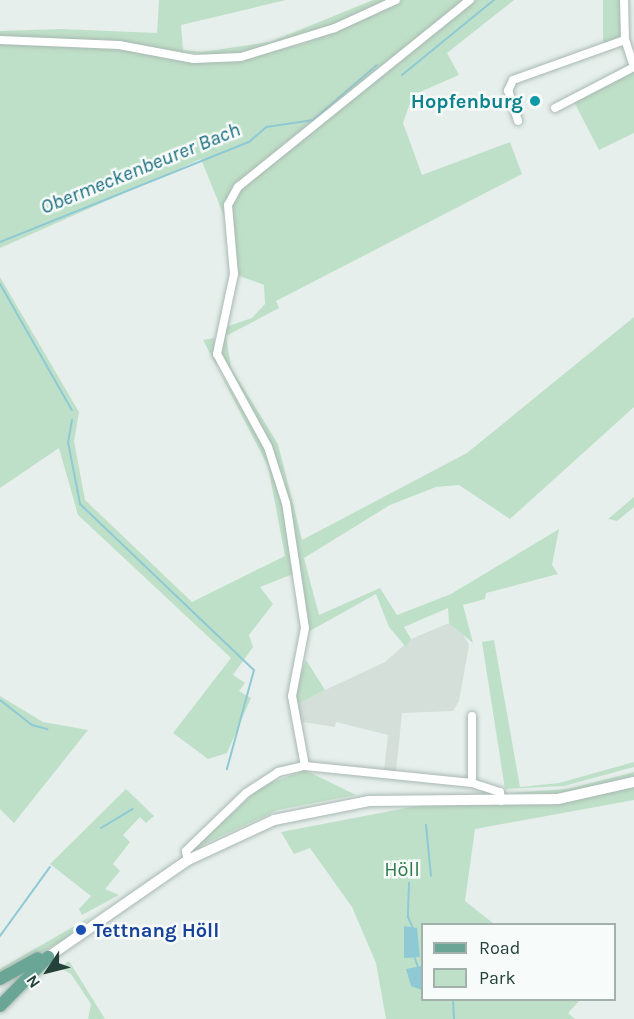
<!DOCTYPE html>
<meta charset="utf-8">
<style>
body{margin:0}
#map{position:relative;width:634px;height:1019px;overflow:hidden;background:#e6efeb;font-family:Karla,sans-serif}
div>[style]{position:absolute}
[style*='--x']{left:calc(var(--x)*1px);top:calc(var(--y)*1px);width:calc(var(--w)*1px);rotate:calc(var(--a)*1deg)}
.built>*{inset:0;background:#d4dfda}
.green>*{inset:0;background:#bfe0c8;transform-origin:0 0}
.water>*{inset:0;background:#8ec9d4}
.stream>*{height:2px;margin:-1px;padding:0 1px;transform-origin:1px;border-radius:1px;background:#8ec9d4}
.roads{filter:drop-shadow(0 0 2px #a8b8b2) drop-shadow(0 0 2px #a8b8b2)}
.minor>*{height:8px;margin:-4px;padding:0 4px;transform-origin:4px;border-radius:4px;background:#fff}
.secondary>*{height:10px;margin:-5px;padding:0 5px;transform-origin:5px;border-radius:5px;background:#fff}
.primary>*{height:12px;margin:-6px;padding:0 6px;transform-origin:6px;border-radius:6px;background:#6aa596}
.dots>*{width:16px;height:16px;translate:-50% -50%;box-sizing:border-box;border:3px solid #f7fbf9;border-radius:50%}
span{translate:-50% -50%;white-space:nowrap;text-align:center;line-height:1.15;-webkit-text-stroke:5px #f7fbf9;paint-order:stroke}
.culture-label{font-size:20px;color:#0d838f;font-weight:700}
.right{translate:-100% -50%;text-align:right}
.park-label{font-size:20px;color:#2d7a4b}
.transit-label{font-size:20px;color:#164399;font-weight:700}
.left{translate:0 -50%;text-align:left}
.water-label{font-size:21px;color:#1c6f80;font-style:italic}
.legend{position:absolute;left:421px;top:923px;width:195px;height:78px;box-sizing:border-box;background:#f7fbf9;border:2px solid #a3b1ad;margin:0;padding:8px 10px;list-style:none;font-size:18px;color:#24423a}
.legend li{display:flex;align-items:center;gap:12px;height:30px}
.legend b{width:30px;border:2px solid #a3b1ad}
.north{position:absolute;left:18px;top:941px;width:60px;height:60px;-webkit-text-stroke:4px #f7fbf9;paint-order:stroke;rotate:235deg;font-size:16px;font-weight:700;line-height:24px;text-align:center;color:#24423a}
.north::after{content:'';display:block;margin:auto;width:21px;height:27px;background:#24423a;clip-path:polygon(50% 0,100% 100%,50% 72%,0 100%)}
</style>
<div id="map">
<div class="built">
<div style="clip-path:polygon(449px 623px,459px 627px,469px 645px,459px 701px,453px 711px,402px 713px,396px 772px,384px 771px,388px 735px,336px 722px,335px 727px,296px 721px,293px 705px,385px 662px,411px 639px)"></div>
</div>
<div class="green">
<div style="clip-path:polygon(159px 0,286px 0,181px 25px,183px 50px,202px 52px,270px 42px,373px 0,389px 0,321px 30px,232px 56px,0 38px,0 31px,61px 29px,157px 33px)"></div>
<div style="clip-path:polygon(401px 0,465px 0,231px 188px,224px 216px,201px 159px,0 248px,0 44px,131px 49px,197px 62px,236px 61px,305px 43px)"></div>
<div style="clip-path:polygon(473px 0,514px 0,447px 53px,459px 75px,413px 95px,403px 123px,422px 175px,510px 142px,522px 174px,276px 301px,279px 308px,226px 336px,231px 368px,278px 444px,302px 540px,467px 453px,634px 317px,634px 407px,510px 519px,459px 485px,436px 487px,390px 505px,304px 558px,319px 615px,380px 588px,397px 615px,451px 594px,559px 529px,552px 565px,558px 574px,486px 593px,485px 599px,463px 605px,473px 643px,449px 623px,448px 608px,404px 627px,411px 639px,406px 647px,389px 627px,376px 594px,308px 632px,283px 476px,222px 359px,223px 328px,252px 318px,265px 304px,264px 285px,237px 275px,230px 210px,240px 188px)"></div>
<div style="left:603px;top:0;width:18px;height:45px"></div>
<div style="clip-path:polygon(634px 67px,634px 133px,599px 150px,573px 100px)"></div>
<div style="clip-path:polygon(0 277px,79px 412px,74px 441px,85px 500px,192px 602px,285px 556px,268px 466px,203px 340px,214px 338px,217px 367px,267px 452px,281px 495px,293px 574px,260px 587px,273px 604px,249px 635px,253px 647px,233px 675px,245px 683px,239px 691px,251px 698px,227px 753px,208px 759px,173px 733px,231px 658px,78px 515px,59px 448px,0 488px)"></div>
<div style="clip-path:polygon(634px 497px,634px 507px,617px 521px,608px 519px)"></div>
<div style="clip-path:polygon(494px 640px,520px 787px,559px 783px,634px 762px,634px 767px,564px 786px,505px 789px,482px 642px)"></div>
<div style="clip-path:polygon(306px 660px,325px 690px,295px 705px,297px 684px)"></div>
<div style="clip-path:polygon(0 696px,43px 722px,88px 730px,14px 823px,0 809px)"></div>
<div style="clip-path:polygon(305px 770px,356px 795px,278px 810px,193px 849px,262px 786px)"></div>
<div style="clip-path:polygon(634px 772px,634px 776px,563px 794px,507px 793px,568px 789px)"></div>
<div style="clip-path:polygon(634px 787px,634px 800px,475px 829px,465px 901px,494px 924px,422px 924px,422px 1000px,580px 1000px,568px 1013px,575px 1019px,386px 1019px,376px 963px,352px 907px,310px 848px,294px 854px,281px 832px,427px 804px,553px 805px)"></div>
<div style="clip-path:polygon(126px 789px,154px 816px,146px 823px,140px 817px,123px 835px,130px 842px,113px 864px,120px 871px,105px 889px,119px 895px,82px 915px,79px 909px,91px 896px,50px 864px)"></div>
<div style="clip-path:polygon(90px 917px,65px 939px,0 976px,0 969px)"></div>
<div style="clip-path:polygon(69px 961px,105px 1019px,88px 1019px,91px 1004px,71px 974px,60px 968px)"></div>
</div>
<div class="water">
<div style="clip-path:polygon(404px 926px,417px 928px,420px 957px,404px 958px)"></div>
<div style="clip-path:polygon(421px 966px,422px 971px,422px 990px,411px 986px,406px 969px)"></div>
</div>
<div class="stream">
<div style="--x:402;--y:75;--w:119;--a:-39.2"></div>
<div style="--x:0;--y:242;--w:268;--a:-21.9"></div>
<div style="--x:249;--y:142;--w:23;--a:-41"></div>
<div style="--x:266;--y:127;--w:48;--a:-8.5"></div>
<div style="--x:313;--y:120;--w:84;--a:-40.7"></div>
<div style="--x:0;--y:284;--w:145;--a:60.3"></div>
<div style="--x:72;--y:420;--w:22;--a:100"></div>
<div style="--x:68;--y:442;--w:63;--a:79"></div>
<div style="--x:80;--y:504;--w:240;--a:43.7"></div>
<div style="--x:254;--y:670;--w:103;--a:105.3"></div>
<div style="--x:0;--y:700;--w:41;--a:38"></div>
<div style="--x:32;--y:725;--w:16;--a:15"></div>
<div style="--x:426;--y:825;--w:51;--a:84.4"></div>
<div style="--x:101;--y:828;--w:37;--a:-31"></div>
<div style="--x:409;--y:883;--w:34;--a:92"></div>
<div style="--x:408;--y:917;--w:13;--a:67"></div>
<div style="--x:0;--y:936;--w:85;--a:-54.1"></div>
<div style="--x:414;--y:956;--w:12;--a:70"></div>
<div style="--x:453;--y:1000;--w:19;--a:87"></div>
</div>
<div class="roads">
<div class="minor">
<div style="--x:0;--y:40;--w:119;--a:2.4"></div>
<div style="--x:119;--y:45;--w:76;--a:10.6"></div>
<div style="--x:194;--y:59;--w:47;--a:-2.4"></div>
<div style="--x:241;--y:57;--w:98;--a:-17.1"></div>
<div style="--x:335;--y:28;--w:67;--a:-24.7"></div>
<div style="--x:555;--y:108;--w:89;--a:-27.4"></div>
<div style="--x:634;--y:67;--w:28;--a:-108"></div>
<div style="--x:625;--y:40;--w:40;--a:-91.4"></div>
<div style="--x:518;--y:121;--w:32;--a:-108"></div>
<div style="--x:508;--y:91;--w:12;--a:-66"></div>
<div style="--x:513;--y:80;--w:119;--a:-19.7"></div>
<div style="--x:472;--y:716;--w:67;--a:90"></div>
<div style="--x:305;--y:766;--w:71;--a:-100.5"></div>
<div style="--x:292;--y:696;--w:69;--a:-79.2"></div>
<div style="--x:305;--y:628;--w:126;--a:-98.6"></div>
<div style="--x:286;--y:503;--w:59;--a:-107.8"></div>
<div style="--x:268;--y:447;--w:106;--a:-118.7"></div>
<div style="--x:217;--y:354;--w:82;--a:-78"></div>
<div style="--x:234;--y:274;--w:69;--a:-95"></div>
<div style="--x:228;--y:205;--w:21;--a:-61"></div>
<div style="--x:238;--y:187;--w:298;--a:-38.9"></div>
<div style="--x:188;--y:860;--w:9;--a:-103"></div>
<div style="--x:186;--y:851;--w:83;--a:-44"></div>
<div style="--x:246;--y:793;--w:38;--a:-33"></div>
<div style="--x:278;--y:772;--w:28;--a:-13"></div>
<div style="--x:305;--y:766;--w:168;--a:5.8"></div>
<div style="--x:472;--y:783;--w:29;--a:18"></div>
<div style="--x:500;--y:792;--w:9;--a:84"></div>
</div>
<div class="secondary">
<div style="--x:48;--y:957;--w:170;--a:-34.7"></div>
<div style="--x:188;--y:860;--w:95;--a:-24.9"></div>
<div style="--x:274;--y:820;--w:97;--a:-11.3"></div>
<div style="--x:369;--y:801;--w:189;--a:-0.6"></div>
<div style="--x:558;--y:799;--w:78;--a:-12.6"></div>
</div>
<div class="primary">
<div style="--x:0;--y:979;--w:43;--a:-28.9"></div>
<div style="--x:0;--y:1006;--w:69;--a:-45.6"></div>
</div>
</div>
<div class="dots">
<div style="left:535px;top:101px;background:#0f9aa8"></div>
<div style="left:81px;top:930px;background:#1a4fb4"></div>
</div>
<div class="culture-label">
<span class="right" style="left:523px;top:101px">Hopfenburg</span>
</div>
<div class="park-label">
<span style="left:402px;top:869px">Höll</span>
</div>
<div class="transit-label">
<span class="left" style="left:93px;top:930px">Tettnang Höll</span>
</div>
<div class="water-label">
<span style="left:140px;top:168px;rotate:-22deg">Obermeckenbeurer Bach</span>
</div>
<ul class="legend">
<li><b style="height:8px;background:#6aa596"></b>Road</li>
<li><b style="height:16px;background:#bfe0c8"></b>Park</li>
</ul>
<div class="north">N</div>
</div>
